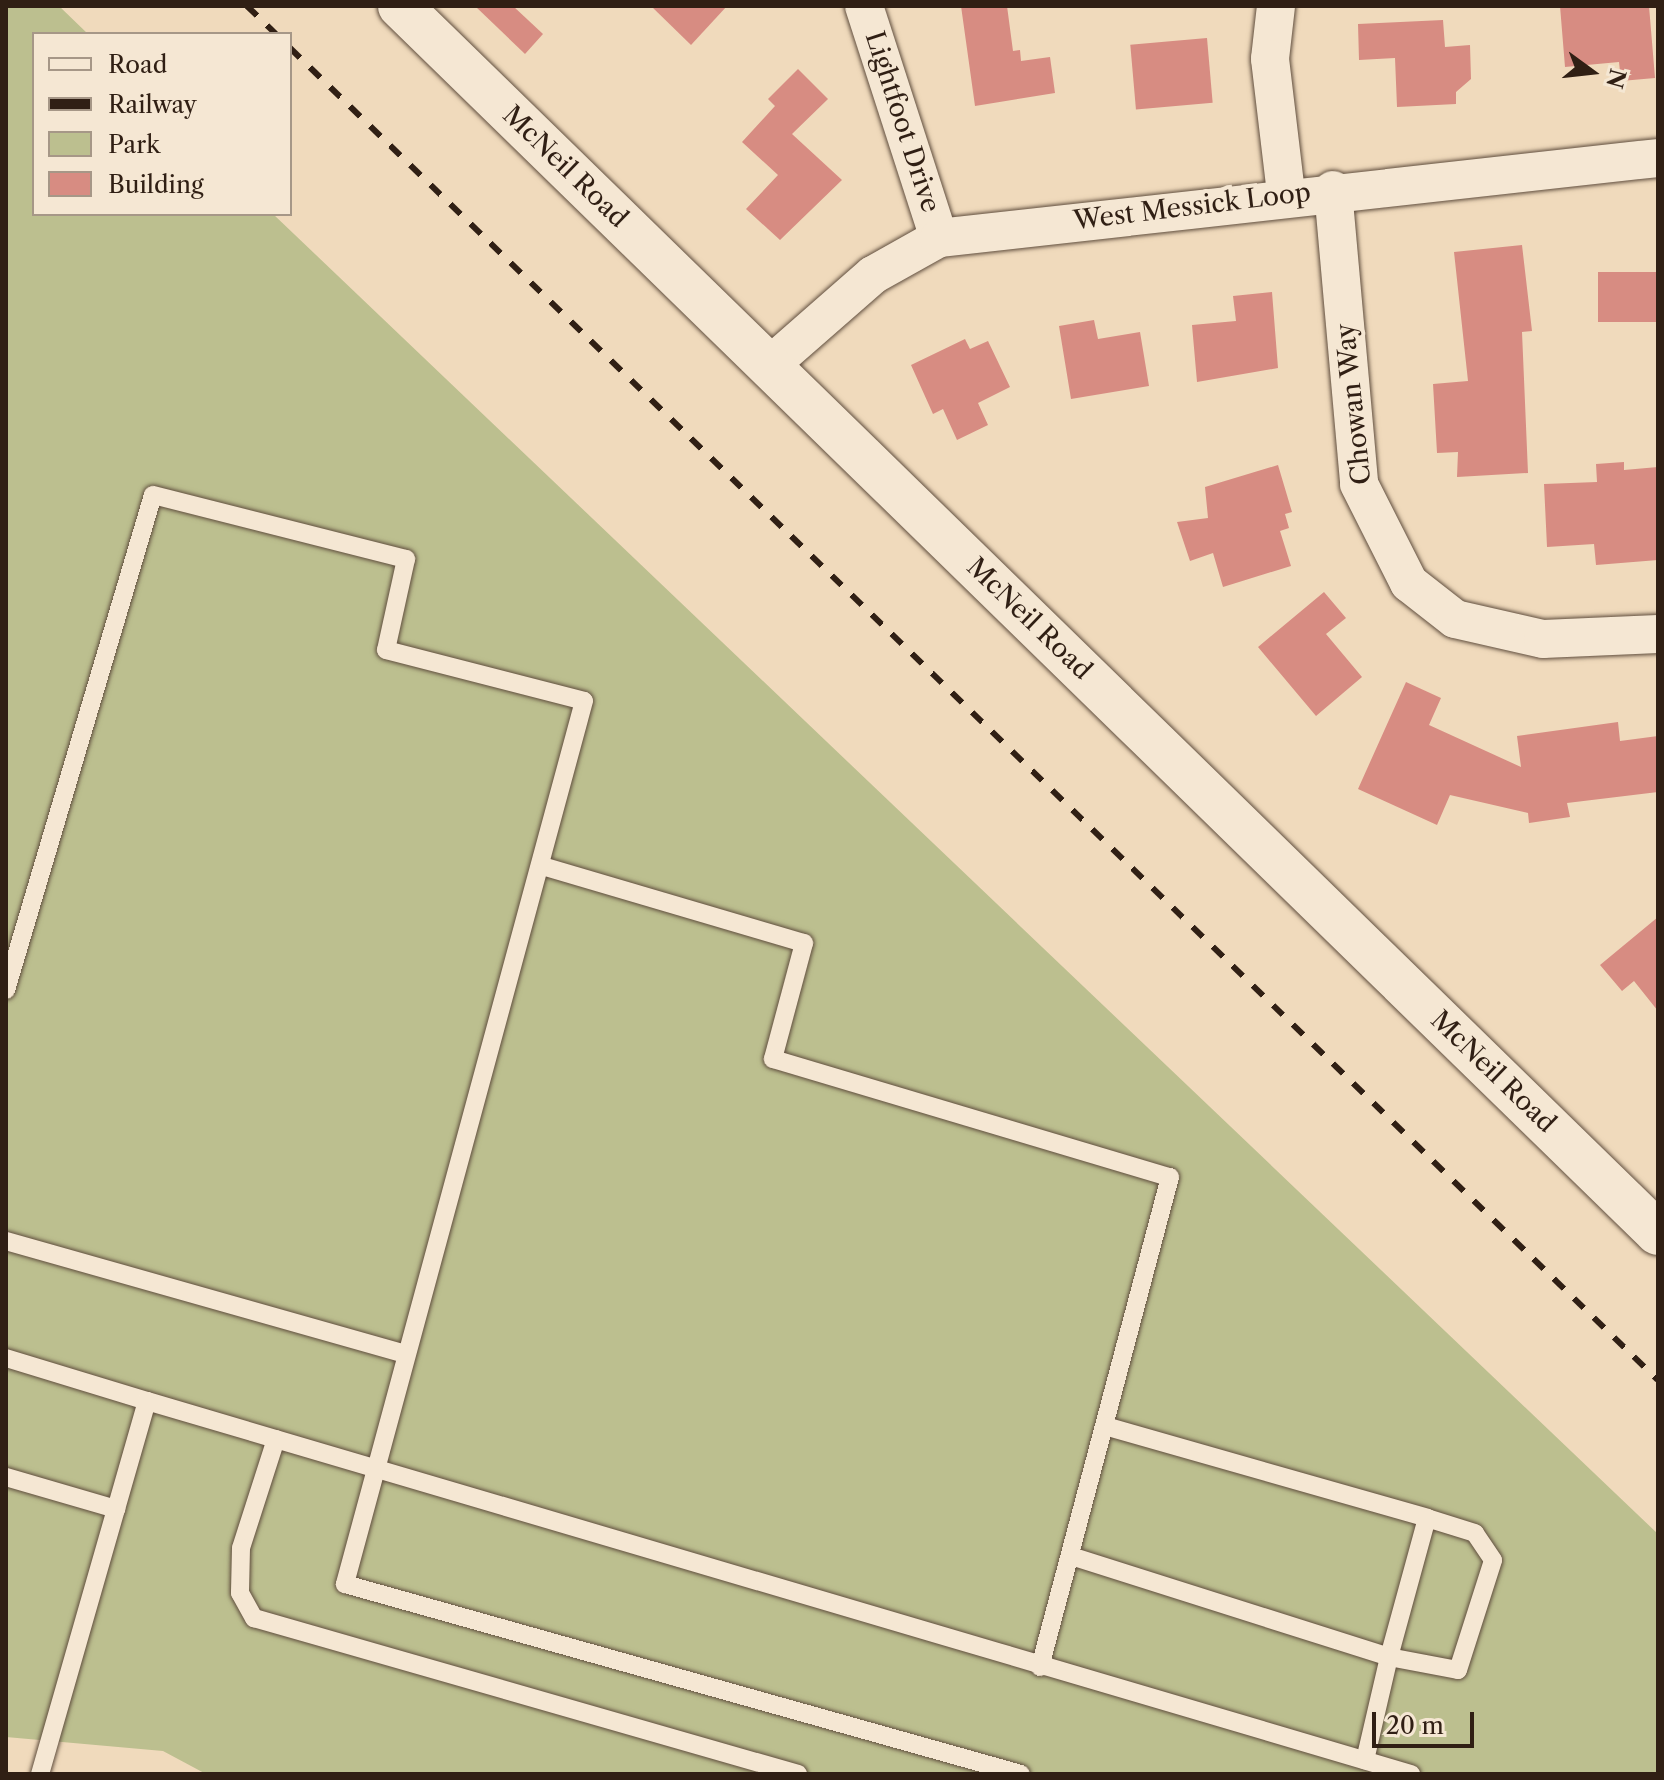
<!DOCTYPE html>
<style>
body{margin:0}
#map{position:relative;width:1664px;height:1780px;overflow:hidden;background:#f0dabc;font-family:"Libre Caslon Text",serif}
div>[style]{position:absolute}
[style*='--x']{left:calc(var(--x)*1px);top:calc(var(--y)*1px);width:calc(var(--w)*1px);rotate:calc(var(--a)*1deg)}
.green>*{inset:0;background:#bcbf8f}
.building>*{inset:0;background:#d78c82;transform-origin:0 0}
.roads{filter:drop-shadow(0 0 2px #604e3e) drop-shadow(0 0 2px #604e3e)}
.service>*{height:18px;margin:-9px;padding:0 9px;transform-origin:9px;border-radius:9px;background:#f5e7d3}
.minor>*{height:38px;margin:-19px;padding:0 19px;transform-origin:19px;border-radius:19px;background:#f5e7d3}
.secondary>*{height:44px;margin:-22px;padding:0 22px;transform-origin:22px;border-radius:22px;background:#f5e7d3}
.rail>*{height:6px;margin-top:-3px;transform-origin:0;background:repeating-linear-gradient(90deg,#301f14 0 14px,transparent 0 28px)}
span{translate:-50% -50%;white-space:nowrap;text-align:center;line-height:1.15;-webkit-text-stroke:8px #f5e7d3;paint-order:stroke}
.street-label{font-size:26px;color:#301f14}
.frame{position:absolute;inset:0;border:8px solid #301f14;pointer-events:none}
.legend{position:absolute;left:32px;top:32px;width:260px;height:184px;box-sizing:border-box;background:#f5e7d3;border:2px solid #a69787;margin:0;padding:10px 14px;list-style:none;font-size:24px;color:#301f14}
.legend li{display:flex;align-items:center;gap:16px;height:40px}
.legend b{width:40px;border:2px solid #a69787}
.north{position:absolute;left:1552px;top:32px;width:80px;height:80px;-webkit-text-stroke:6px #f5e7d3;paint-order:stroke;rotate:105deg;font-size:22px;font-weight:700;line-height:32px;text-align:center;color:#301f14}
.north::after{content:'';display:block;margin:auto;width:28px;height:36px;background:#301f14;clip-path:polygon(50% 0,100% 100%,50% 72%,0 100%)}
.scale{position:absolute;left:1372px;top:1712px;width:102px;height:36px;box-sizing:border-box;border:4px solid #301f14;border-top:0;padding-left:10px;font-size:24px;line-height:28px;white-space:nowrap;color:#301f14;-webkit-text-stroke:6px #f5e7d3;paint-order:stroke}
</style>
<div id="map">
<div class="green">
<div style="clip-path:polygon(6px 6px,59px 6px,88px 34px,34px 34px,34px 214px,273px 214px,1658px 1534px,1658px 1774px,206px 1774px,163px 1751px,6px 1737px)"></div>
</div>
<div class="building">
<div style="clip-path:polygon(475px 6px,513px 6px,543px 34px,525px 54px)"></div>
<div style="clip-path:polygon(651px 6px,727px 6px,691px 45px)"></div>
<div style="clip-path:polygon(961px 6px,1007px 6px,1013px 51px,1020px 50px,1021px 61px,1050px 57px,1055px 93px,975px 106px)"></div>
<div style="clip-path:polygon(1560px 6px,1649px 6px,1655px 78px,1621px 81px,1619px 62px,1565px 67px)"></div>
<div style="clip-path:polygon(1443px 20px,1445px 47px,1470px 45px,1471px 79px,1456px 92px,1456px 104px,1397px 107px,1395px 58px,1359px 60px,1358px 24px)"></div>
<div style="left:1207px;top:38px;width:65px;height:77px;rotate:85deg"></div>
<div style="clip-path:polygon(798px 69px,828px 99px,792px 134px,842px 180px,780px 240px,746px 209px,778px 175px,742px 142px,775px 106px,768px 99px)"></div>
<div style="clip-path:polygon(1522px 245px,1532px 331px,1522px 332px,1528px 473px,1457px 477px,1458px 452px,1437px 453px,1433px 384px,1468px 381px,1454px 252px)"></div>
<div style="left:1658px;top:272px;width:50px;height:60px;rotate:90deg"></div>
<div style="clip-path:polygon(1272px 292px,1278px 368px,1197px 382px,1192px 325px,1236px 321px,1233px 296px)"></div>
<div style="clip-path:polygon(1094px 320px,1098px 339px,1140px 332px,1149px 386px,1071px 399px,1059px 326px)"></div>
<div style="clip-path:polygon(965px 339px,970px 349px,988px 341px,1010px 387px,978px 403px,988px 425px,957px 440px,943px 409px,933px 414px,911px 365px)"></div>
<div style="clip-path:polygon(1624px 462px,1624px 470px,1658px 467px,1658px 560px,1596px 565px,1594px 544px,1547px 547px,1544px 484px,1597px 482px,1596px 464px)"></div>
<div style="clip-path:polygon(1278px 465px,1292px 512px,1285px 514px,1289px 528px,1280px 531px,1291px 566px,1223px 587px,1213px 553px,1190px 561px,1177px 522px,1208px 518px,1205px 487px)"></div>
<div style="clip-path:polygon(1324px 592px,1346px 618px,1326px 634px,1362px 677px,1316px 716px,1258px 647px)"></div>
<div style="clip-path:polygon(1406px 682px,1441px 698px,1429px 725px,1521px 767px,1517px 736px,1618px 722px,1620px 741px,1658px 736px,1658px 792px,1567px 803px,1570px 817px,1529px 823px,1528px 813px,1450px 795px,1437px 825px,1358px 789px)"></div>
<div style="clip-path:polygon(1658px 917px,1658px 1011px,1634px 981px,1622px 991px,1600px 965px)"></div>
</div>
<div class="roads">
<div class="service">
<div style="--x:542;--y:866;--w:273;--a:16.4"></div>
<div style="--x:804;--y:943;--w:120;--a:105"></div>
<div style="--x:773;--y:1059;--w:414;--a:16.6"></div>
<div style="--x:1170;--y:1177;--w:507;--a:104.86"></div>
<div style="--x:6;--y:990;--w:516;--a:-73.46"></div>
<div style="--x:153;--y:495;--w:261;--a:14.2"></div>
<div style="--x:406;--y:559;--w:93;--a:102.4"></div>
<div style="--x:386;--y:650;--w:204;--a:14.4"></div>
<div style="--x:584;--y:701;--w:915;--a:105.15"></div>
<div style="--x:345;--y:1584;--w:702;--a:15.7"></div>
<div style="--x:6;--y:1241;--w:416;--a:15.8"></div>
<div style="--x:6;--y:1358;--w:147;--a:17"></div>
<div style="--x:147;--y:1401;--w:388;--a:106"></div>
<div style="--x:147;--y:1401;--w:1318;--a:16.44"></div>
<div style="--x:1105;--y:1426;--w:335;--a:15.9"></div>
<div style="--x:1427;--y:1518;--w:144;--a:105.3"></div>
<div style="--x:1389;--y:1657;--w:70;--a:10.7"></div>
<div style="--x:1458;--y:1670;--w:115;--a:-72.3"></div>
<div style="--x:1493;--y:1560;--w:32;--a:-124"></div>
<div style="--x:1475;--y:1533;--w:50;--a:-162.6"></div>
<div style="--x:276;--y:1439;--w:114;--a:107.8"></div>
<div style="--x:241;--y:1548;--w:45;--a:91.3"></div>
<div style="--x:240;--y:1593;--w:29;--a:61"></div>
<div style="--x:254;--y:1618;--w:566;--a:16"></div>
<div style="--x:6;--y:1477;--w:115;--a:16.2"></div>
<div style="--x:1071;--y:1556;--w:334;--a:17.6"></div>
<div style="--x:1389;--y:1657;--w:106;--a:103.1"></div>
</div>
<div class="minor">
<div style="--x:864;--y:6;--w:244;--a:72.1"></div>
<div style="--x:1276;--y:6;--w:53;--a:96.5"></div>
<div style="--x:1270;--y:59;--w:136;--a:83.2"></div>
<div style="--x:1333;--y:190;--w:295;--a:84.9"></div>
<div style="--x:1359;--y:484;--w:111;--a:63.2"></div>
<div style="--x:1409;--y:583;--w:58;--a:38"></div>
<div style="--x:1455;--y:619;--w:90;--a:12.8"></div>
<div style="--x:1543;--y:639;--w:115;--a:-2.5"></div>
<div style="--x:769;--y:366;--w:138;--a:-41.2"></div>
<div style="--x:873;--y:275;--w:76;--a:-29.3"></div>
<div style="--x:939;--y:238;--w:723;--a:-6.35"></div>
</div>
<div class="secondary">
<div style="--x:400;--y:6;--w:1757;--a:44.29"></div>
</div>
</div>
<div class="rail">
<div style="--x:247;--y:6;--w:40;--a:44"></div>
<div style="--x:290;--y:48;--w:1909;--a:44.24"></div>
</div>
<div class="street-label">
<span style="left:902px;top:122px;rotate:72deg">Lightfoot Drive</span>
<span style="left:565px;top:167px;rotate:44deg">McNeil Road</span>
<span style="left:1192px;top:207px;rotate:-7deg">West Messick Loop</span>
<span style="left:1354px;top:404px;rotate:-96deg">Chowan Way</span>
<span style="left:1029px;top:619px;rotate:44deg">McNeil Road</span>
<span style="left:1493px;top:1072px;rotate:44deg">McNeil Road</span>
</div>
<div class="frame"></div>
<ul class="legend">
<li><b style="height:10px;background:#f5e7d3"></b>Road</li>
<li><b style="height:10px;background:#301f14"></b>Railway</li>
<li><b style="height:22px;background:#bcbf8f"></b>Park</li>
<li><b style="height:22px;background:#d78c82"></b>Building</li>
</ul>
<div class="north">N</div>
<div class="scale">20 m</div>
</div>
